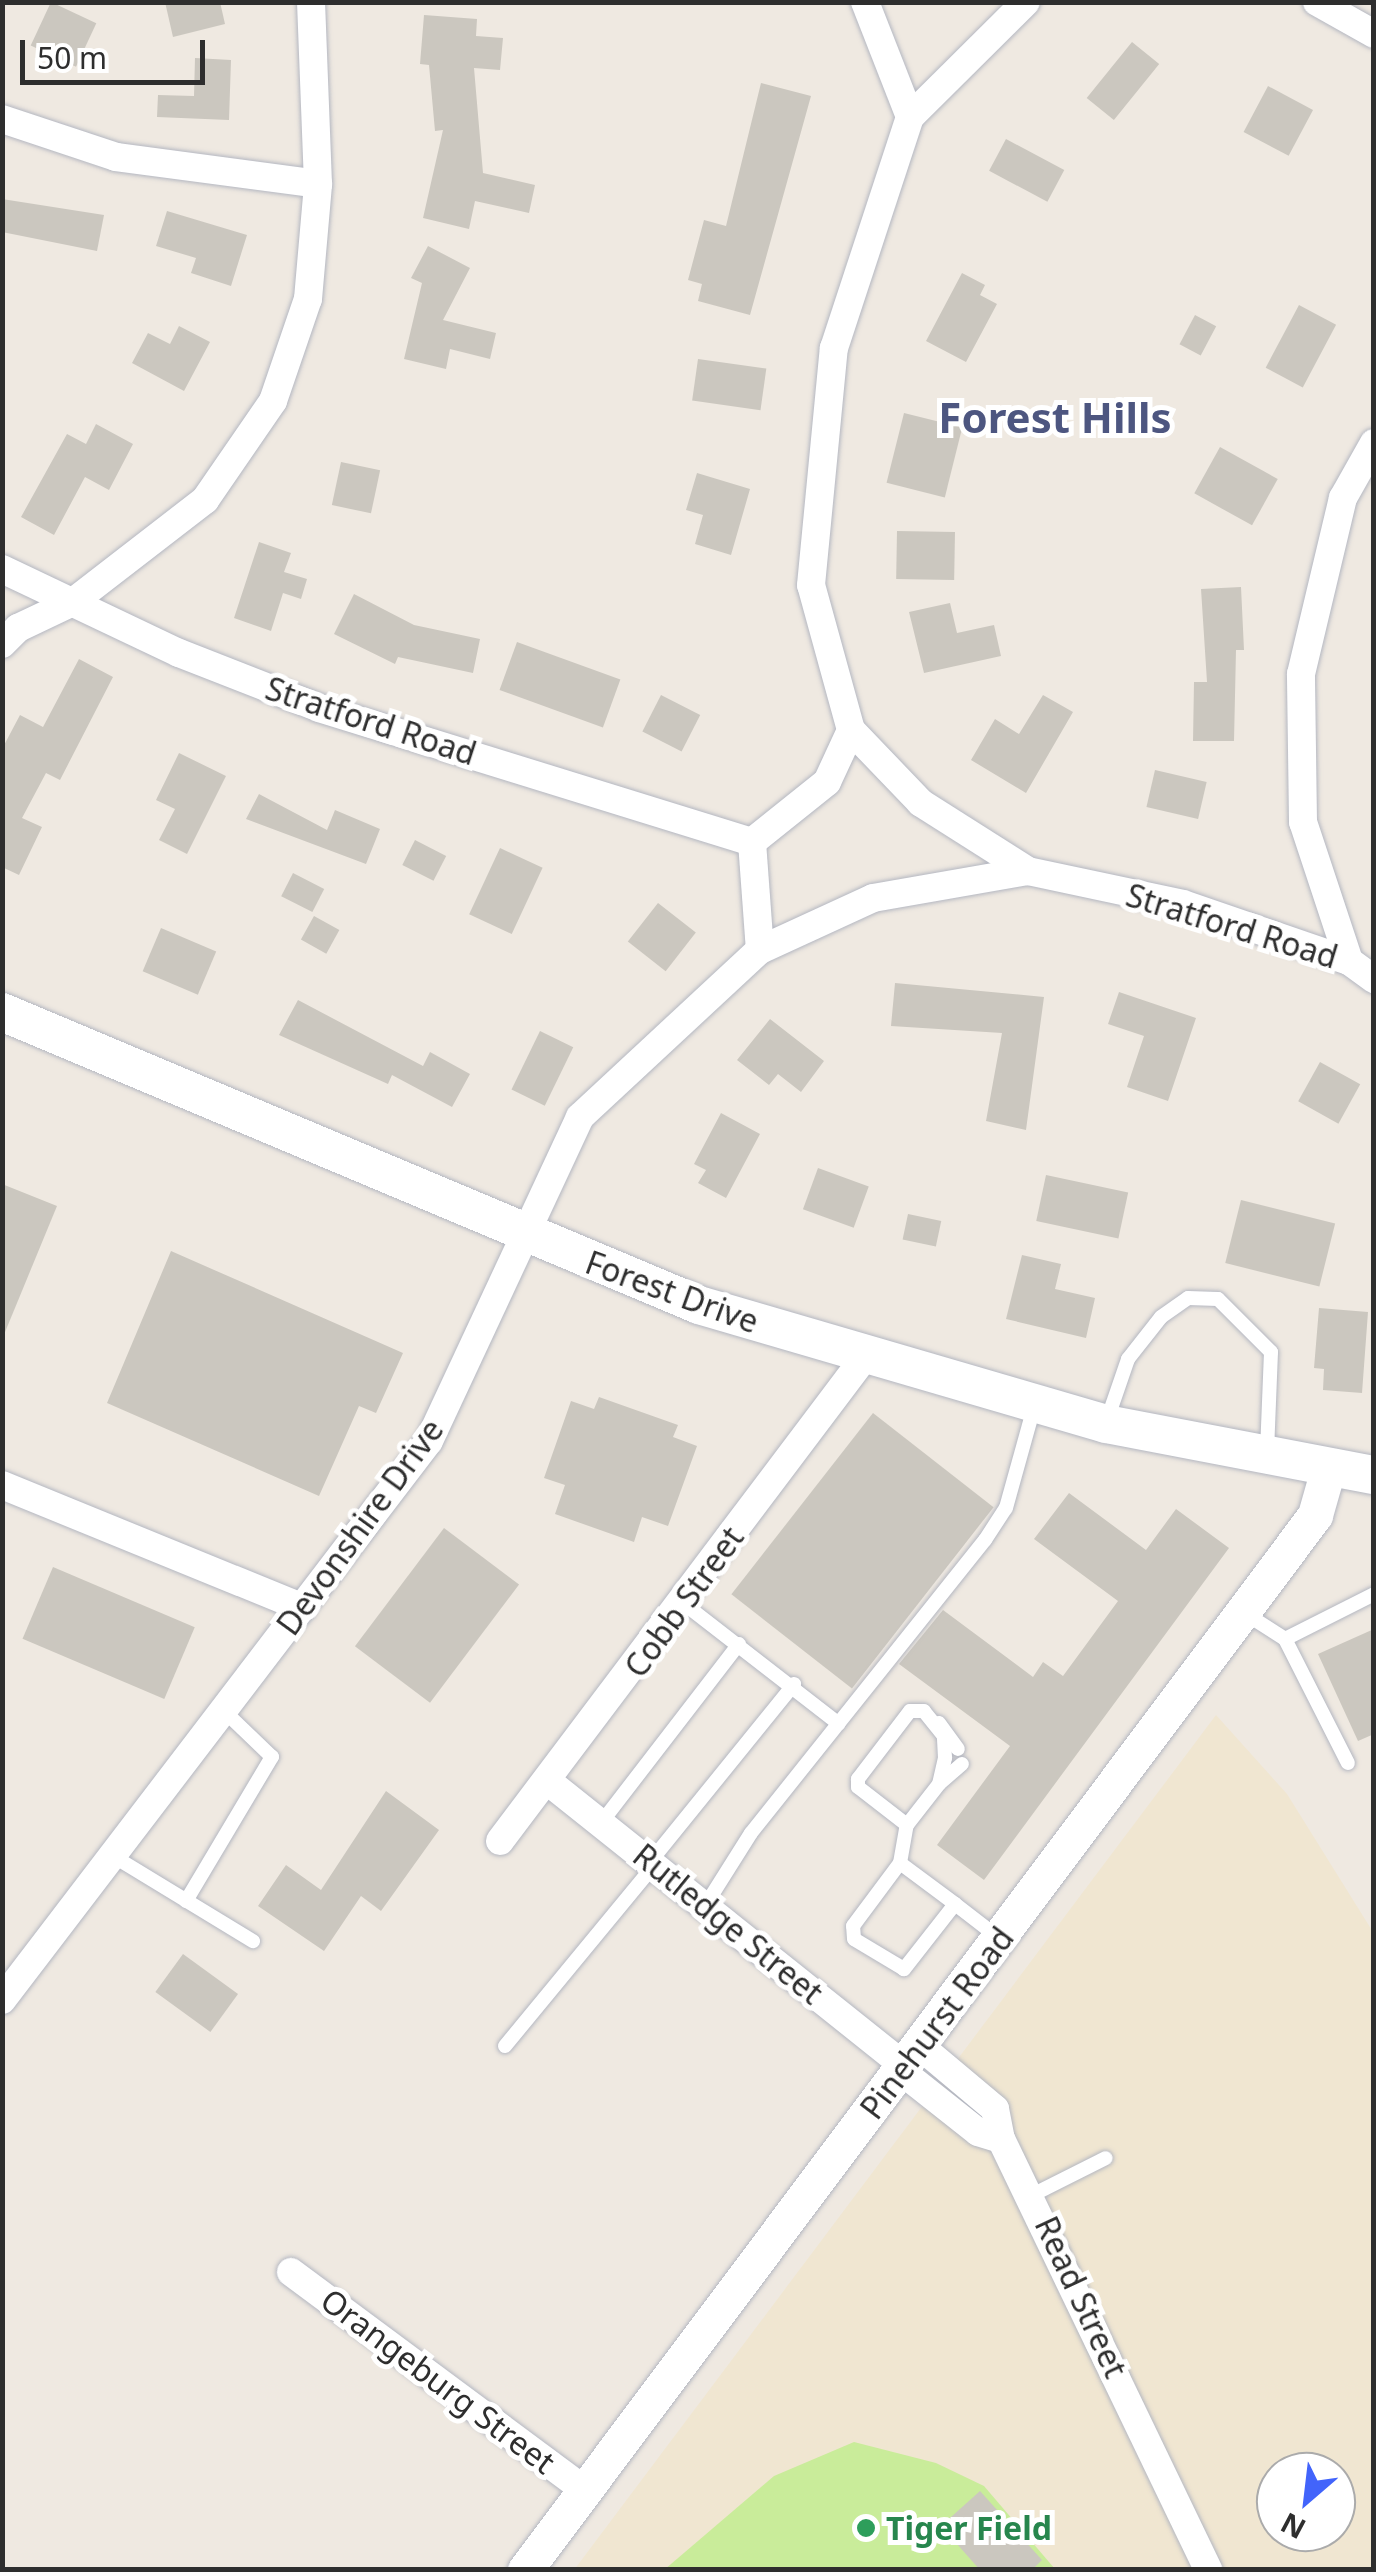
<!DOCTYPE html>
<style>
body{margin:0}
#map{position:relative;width:1376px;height:2572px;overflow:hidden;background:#efe9e1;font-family:"Noto Sans",sans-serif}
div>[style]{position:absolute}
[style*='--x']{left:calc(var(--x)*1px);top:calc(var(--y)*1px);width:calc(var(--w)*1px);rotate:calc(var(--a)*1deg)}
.education>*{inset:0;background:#f0e6d1}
.pitch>*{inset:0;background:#c9ec9a}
.building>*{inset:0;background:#cbc7bf;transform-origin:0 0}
.roads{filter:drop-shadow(0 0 2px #b4b7c1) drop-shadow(0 0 2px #b4b7c1)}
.service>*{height:14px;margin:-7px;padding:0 7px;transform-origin:7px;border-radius:7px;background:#fff}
.minor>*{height:28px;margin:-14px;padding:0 14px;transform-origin:14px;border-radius:14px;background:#fff}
.tertiary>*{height:35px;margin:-17.5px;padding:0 17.5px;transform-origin:17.5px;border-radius:17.5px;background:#fff}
.secondary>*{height:38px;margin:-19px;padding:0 19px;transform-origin:19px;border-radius:19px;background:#fff}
.dots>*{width:28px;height:28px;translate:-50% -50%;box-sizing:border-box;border:5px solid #fff;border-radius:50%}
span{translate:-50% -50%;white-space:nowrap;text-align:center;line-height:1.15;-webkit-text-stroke:10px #fff;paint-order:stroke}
.street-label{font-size:32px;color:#2e2e2e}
.leisure-label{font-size:32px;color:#27864d;font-weight:700}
.left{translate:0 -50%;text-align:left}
.district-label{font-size:42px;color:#4d5680;font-weight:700}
.frame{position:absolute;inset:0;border:5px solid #2e2e2e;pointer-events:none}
.north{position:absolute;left:1256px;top:2452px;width:100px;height:100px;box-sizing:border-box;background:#fff;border:2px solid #ababab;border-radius:50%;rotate:208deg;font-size:28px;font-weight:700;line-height:40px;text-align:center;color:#2e2e2e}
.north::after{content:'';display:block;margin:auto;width:35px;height:45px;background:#4264fb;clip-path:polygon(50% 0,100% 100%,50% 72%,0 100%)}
.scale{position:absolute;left:20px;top:40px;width:185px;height:45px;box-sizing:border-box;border:5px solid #2e2e2e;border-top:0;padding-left:12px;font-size:30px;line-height:35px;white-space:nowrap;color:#2e2e2e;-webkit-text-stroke:8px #fff;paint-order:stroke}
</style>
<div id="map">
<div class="education">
<div style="clip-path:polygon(evenodd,1216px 1715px,1287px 1794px,1373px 1932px,1373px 2569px,574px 2570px,1216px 1715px,1276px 2472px,1336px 2472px,1336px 2532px,1276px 2532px,1276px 2472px)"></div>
</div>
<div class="pitch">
<div style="clip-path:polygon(854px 2442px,936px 2463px,984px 2486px,1055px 2569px,664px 2570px,774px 2476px)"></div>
</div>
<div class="building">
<div style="left:51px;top:2px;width:50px;height:48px;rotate:25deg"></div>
<div style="clip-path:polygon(165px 2px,220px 2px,225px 24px,173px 37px)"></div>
<div style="clip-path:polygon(424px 15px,477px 19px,476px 36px,503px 38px,500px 70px,474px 68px,483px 173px,535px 185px,529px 213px,475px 201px,469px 229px,423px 218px,443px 130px,435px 131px,429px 65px,420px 64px)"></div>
<div style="left:1132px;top:42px;width:35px;height:72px;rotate:39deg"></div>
<div style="clip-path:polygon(195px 58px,231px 60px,229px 120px,157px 117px,158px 95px,194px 96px)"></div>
<div style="clip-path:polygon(761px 83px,811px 96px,750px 315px,698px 301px,702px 284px,688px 280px,704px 220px,726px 226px)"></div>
<div style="left:1268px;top:86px;width:51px;height:52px;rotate:28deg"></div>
<div style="left:1006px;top:139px;width:66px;height:36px;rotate:28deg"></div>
<div style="clip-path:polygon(2px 199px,104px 215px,97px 251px,2px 232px)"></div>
<div style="clip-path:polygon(167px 211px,247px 235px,231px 286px,191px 273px,196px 258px,156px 246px)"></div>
<div style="clip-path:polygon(428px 246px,470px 268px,443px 320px,496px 333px,490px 359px,450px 349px,446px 369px,404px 359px,422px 283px,411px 278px)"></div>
<div style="clip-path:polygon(962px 273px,985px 285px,980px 295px,997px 304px,966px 362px,926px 341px)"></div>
<div style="left:1299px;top:305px;width:42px;height:71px;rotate:28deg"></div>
<div style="left:1195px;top:315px;width:24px;height:33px;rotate:28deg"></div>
<div style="clip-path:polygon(179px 326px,210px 342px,184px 391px,132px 363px,148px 333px,170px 344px)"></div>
<div style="left:698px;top:359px;width:69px;height:42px;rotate:8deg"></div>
<div style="left:904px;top:413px;width:60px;height:72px;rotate:14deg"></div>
<div style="clip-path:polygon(96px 424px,133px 444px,109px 490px,85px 477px,54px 535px,21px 517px,67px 434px,86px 444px)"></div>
<div style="left:1220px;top:447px;width:66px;height:53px;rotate:29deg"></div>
<div style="left:341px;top:462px;width:40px;height:44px;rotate:12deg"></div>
<div style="clip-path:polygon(697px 473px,750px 489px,731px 555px,695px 544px,703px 515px,686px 510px)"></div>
<div style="left:897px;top:531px;width:58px;height:48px;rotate:1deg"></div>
<div style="clip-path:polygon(259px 542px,291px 553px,284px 572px,307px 579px,301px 599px,283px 593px,271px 631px,234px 618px)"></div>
<div style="clip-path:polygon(1241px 587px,1244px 650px,1236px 650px,1234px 741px,1193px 741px,1194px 682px,1207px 682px,1201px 589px)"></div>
<div style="clip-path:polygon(354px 594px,414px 625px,480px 639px,473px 673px,398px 657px,395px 664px,334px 634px)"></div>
<div style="clip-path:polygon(950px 603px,957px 633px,994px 625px,1001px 656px,924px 673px,909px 612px)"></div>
<div style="left:517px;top:642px;width:110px;height:51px;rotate:20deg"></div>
<div style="clip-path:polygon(79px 659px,113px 677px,60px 780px,46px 773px,22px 818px,42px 827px,19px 875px,2px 867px,2px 749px,20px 715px,43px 727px)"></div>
<div style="left:661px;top:695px;width:44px;height:41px;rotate:27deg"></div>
<div style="clip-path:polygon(1043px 695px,1073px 712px,1026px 793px,971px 760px,995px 719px,1019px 734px)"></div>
<div style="clip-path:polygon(179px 753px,226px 776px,187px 854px,159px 840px,175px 809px,156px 800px)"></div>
<div style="left:1155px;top:770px;width:53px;height:38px;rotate:13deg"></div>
<div style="clip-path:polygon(259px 794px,327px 830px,335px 810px,380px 829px,366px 864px,246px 819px)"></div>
<div style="left:415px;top:840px;width:35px;height:28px;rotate:27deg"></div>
<div style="left:500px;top:848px;width:47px;height:73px;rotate:25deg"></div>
<div style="left:293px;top:873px;width:35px;height:26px;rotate:27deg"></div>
<div style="left:658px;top:903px;width:48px;height:49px;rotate:38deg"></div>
<div style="left:314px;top:916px;width:29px;height:27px;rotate:29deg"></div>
<div style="left:161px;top:928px;width:60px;height:47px;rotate:23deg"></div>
<div style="clip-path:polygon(895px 983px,1044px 997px,1026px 1130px,986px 1121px,1002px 1033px,891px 1026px)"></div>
<div style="clip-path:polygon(1119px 992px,1196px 1018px,1168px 1101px,1127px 1087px,1144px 1036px,1108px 1024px)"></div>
<div style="clip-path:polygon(298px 1000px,423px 1066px,430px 1052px,470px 1074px,452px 1107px,392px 1075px,388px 1084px,279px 1035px)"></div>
<div style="clip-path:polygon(770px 1019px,824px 1061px,801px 1092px,778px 1074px,769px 1085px,737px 1060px)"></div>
<div style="left:540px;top:1031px;width:37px;height:65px;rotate:26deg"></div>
<div style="left:1320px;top:1062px;width:46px;height:45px;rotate:29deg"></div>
<div style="clip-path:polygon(721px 1113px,760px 1134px,726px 1198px,698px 1183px,706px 1170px,694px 1164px)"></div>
<div style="left:818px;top:1168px;width:54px;height:44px;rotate:20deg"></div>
<div style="left:1046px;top:1175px;width:84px;height:47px;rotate:12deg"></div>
<div style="clip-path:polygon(2px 1184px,57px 1206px,3px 1337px,2px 1336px)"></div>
<div style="left:1241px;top:1200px;width:97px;height:65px;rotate:14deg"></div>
<div style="left:908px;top:1214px;width:34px;height:26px;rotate:12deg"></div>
<div style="clip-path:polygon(171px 1251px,403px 1353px,376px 1413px,359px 1406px,319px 1496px,107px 1403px)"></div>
<div style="clip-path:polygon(1022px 1255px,1061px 1264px,1055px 1289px,1095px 1298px,1086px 1338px,1006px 1319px)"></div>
<div style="clip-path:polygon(1319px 1308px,1368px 1312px,1362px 1393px,1323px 1390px,1324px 1369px,1314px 1368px)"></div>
<div style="clip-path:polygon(599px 1397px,678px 1425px,673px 1437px,697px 1446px,668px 1526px,642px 1517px,634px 1542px,555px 1514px,565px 1485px,544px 1478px,571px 1401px,594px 1409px)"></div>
<div style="left:873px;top:1413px;width:153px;height:230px;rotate:38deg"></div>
<div style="clip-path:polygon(1069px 1493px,1146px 1550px,1176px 1509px,1229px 1548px,984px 1880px,937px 1845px,1010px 1746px,899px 1664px,943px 1610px,1033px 1677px,1043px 1662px,1063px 1676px,1118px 1601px,1034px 1539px)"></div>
<div style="left:444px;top:1528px;width:94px;height:148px;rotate:37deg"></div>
<div style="left:53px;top:1567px;width:154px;height:78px;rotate:23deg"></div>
<div style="clip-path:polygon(1374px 1629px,1374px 1734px,1358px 1741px,1318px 1654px)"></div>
<div style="clip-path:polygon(386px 1791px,439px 1830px,381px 1911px,361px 1896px,324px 1951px,258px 1906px,286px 1865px,321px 1890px)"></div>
<div style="left:183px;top:1954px;width:68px;height:47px;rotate:36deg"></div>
<div style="clip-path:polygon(980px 2491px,1042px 2560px,1032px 2570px,980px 2570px,941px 2526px)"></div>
</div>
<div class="roads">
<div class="service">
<div style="--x:1106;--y:1423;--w:68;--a:-71"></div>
<div style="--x:1128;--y:1359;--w:53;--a:-51.8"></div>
<div style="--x:1161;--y:1317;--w:33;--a:-35"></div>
<div style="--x:1188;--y:1298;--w:30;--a:2"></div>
<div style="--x:1218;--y:1299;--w:75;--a:45"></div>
<div style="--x:1271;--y:1352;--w:98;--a:92.3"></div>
<div style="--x:683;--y:1603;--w:197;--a:37.8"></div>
<div style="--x:1243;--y:1612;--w:50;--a:32.7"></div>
<div style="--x:1285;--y:1639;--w:139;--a:63.1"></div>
<div style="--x:1285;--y:1639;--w:100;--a:-26.8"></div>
<div style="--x:939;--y:1723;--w:32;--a:54"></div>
<div style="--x:940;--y:1783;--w:29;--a:-41"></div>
<div style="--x:601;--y:1823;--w:226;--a:-52.4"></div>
<div style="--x:113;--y:1856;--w:164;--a:31.3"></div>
<div style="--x:650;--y:1862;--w:229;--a:-51"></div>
<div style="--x:900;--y:1863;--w:39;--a:-80"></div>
<div style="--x:907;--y:1825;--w:52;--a:-52"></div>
<div style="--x:939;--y:1784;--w:27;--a:-77"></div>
<div style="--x:945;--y:1758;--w:22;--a:-93"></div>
<div style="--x:944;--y:1736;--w:32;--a:-129"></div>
<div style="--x:924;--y:1711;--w:14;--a:180"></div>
<div style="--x:910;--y:1711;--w:86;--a:127.4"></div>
<div style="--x:858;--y:1779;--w:8;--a:90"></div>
<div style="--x:858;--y:1787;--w:62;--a:37.8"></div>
<div style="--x:186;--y:1901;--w:168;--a:-59.2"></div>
<div style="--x:272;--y:1757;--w:66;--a:-136.2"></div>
<div style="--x:955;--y:1904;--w:83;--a:128.1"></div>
<div style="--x:904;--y:1969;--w:58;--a:-149"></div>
<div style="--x:854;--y:1939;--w:13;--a:-94"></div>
<div style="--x:853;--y:1926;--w:79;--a:-53.3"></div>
<div style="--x:900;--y:1863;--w:69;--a:36.7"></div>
<div style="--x:955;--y:1904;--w:56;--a:37.7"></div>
<div style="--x:705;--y:1906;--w:86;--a:-57.8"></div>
<div style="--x:751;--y:1833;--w:375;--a:-51.4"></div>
<div style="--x:985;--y:1540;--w:38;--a:-57"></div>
<div style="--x:1006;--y:1508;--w:105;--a:-74.5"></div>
<div style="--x:505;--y:2046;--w:234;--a:-50.5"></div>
<div style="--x:1034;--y:2194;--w:80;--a:-26.6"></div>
</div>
<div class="minor">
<div style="--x:865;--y:2;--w:123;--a:68.6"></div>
<div style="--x:1317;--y:2;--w:65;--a:29.3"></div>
<div style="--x:2;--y:119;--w:120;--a:18.4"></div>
<div style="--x:116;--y:157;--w:204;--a:7.6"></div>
<div style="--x:2;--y:569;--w:196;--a:25.4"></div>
<div style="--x:179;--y:653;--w:150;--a:21.4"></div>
<div style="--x:319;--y:708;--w:453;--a:17.2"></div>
<div style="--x:2;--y:644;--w:23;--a:-45"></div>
<div style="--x:18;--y:628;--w:61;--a:-25.3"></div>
<div style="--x:73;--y:602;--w:167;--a:-37.7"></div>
<div style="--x:205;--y:500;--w:120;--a:-55.5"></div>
<div style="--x:273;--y:401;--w:108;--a:-71.1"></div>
<div style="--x:308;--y:299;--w:115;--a:-85"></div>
<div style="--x:318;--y:184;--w:182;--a:-92.2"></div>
<div style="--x:851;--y:730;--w:101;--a:46.2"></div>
<div style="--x:921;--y:803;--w:127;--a:32.4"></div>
<div style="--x:1028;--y:871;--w:158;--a:12"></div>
<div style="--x:1183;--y:904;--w:176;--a:19"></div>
<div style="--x:1349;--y:961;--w:31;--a:36"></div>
<div style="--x:752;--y:842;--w:96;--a:-38.7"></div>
<div style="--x:827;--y:782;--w:57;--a:-65.2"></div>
<div style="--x:851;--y:730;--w:150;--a:-105.4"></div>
<div style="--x:811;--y:585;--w:238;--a:-84.5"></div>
<div style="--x:834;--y:348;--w:243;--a:-71.8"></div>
<div style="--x:910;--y:117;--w:163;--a:-44.8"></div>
<div style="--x:752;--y:842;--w:108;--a:85.8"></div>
<div style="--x:1349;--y:961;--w:146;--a:-108.3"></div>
<div style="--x:1303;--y:822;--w:148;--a:-90.8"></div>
<div style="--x:1301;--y:674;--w:181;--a:-76.6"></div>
<div style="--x:1343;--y:498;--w:63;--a:-60.6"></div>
<div style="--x:2;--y:1485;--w:325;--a:22.2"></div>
<div style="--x:550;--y:1783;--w:454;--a:38.6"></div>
<div style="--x:500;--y:1841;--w:605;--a:-53"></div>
<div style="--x:2;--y:2000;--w:703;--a:-52.63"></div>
<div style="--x:429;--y:1441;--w:357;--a:-65"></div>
<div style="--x:580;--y:1117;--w:246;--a:-42.9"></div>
<div style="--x:760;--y:950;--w:124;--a:-24.7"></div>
<div style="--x:873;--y:898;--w:157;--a:-9.9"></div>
<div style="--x:920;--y:2046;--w:98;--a:40"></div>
<div style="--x:995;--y:2109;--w:31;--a:79"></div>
<div style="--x:1001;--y:2139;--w:478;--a:64.3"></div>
<div style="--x:901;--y:2071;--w:98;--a:38.4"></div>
<div style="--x:978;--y:2132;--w:24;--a:17"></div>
<div style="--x:291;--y:2272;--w:366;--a:36.6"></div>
</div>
<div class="tertiary">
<div style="--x:525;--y:2570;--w:1318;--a:-53.17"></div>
<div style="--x:1315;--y:1515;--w:51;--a:-74.1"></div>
</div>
<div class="secondary">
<div style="--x:2;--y:1012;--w:756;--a:22.8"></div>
<div style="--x:699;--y:1305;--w:424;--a:16.3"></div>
<div style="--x:1106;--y:1424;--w:273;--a:10.8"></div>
</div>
</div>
<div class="dots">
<div style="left:866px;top:2528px;background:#2e9e5b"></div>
</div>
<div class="street-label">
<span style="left:371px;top:721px;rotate:18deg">Stratford Road</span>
<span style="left:1232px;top:926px;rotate:17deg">Stratford Road</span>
<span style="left:672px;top:1292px;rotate:20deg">Forest Drive</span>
<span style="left:360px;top:1527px;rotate:-54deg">Devonshire Drive</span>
<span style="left:684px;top:1602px;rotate:-54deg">Cobb Street</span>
<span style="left:728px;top:1924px;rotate:39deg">Rutledge Street</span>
<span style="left:937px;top:2023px;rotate:-53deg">Pinehurst Road</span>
<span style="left:1081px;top:2297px;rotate:65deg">Read Street</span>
<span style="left:438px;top:2381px;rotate:37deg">Orangeburg Street</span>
</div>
<div class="leisure-label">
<span class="left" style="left:886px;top:2528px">Tiger Field</span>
</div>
<div class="district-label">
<span style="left:1055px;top:417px">Forest Hills</span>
</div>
<div class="frame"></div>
<div class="north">N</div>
<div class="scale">50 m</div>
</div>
